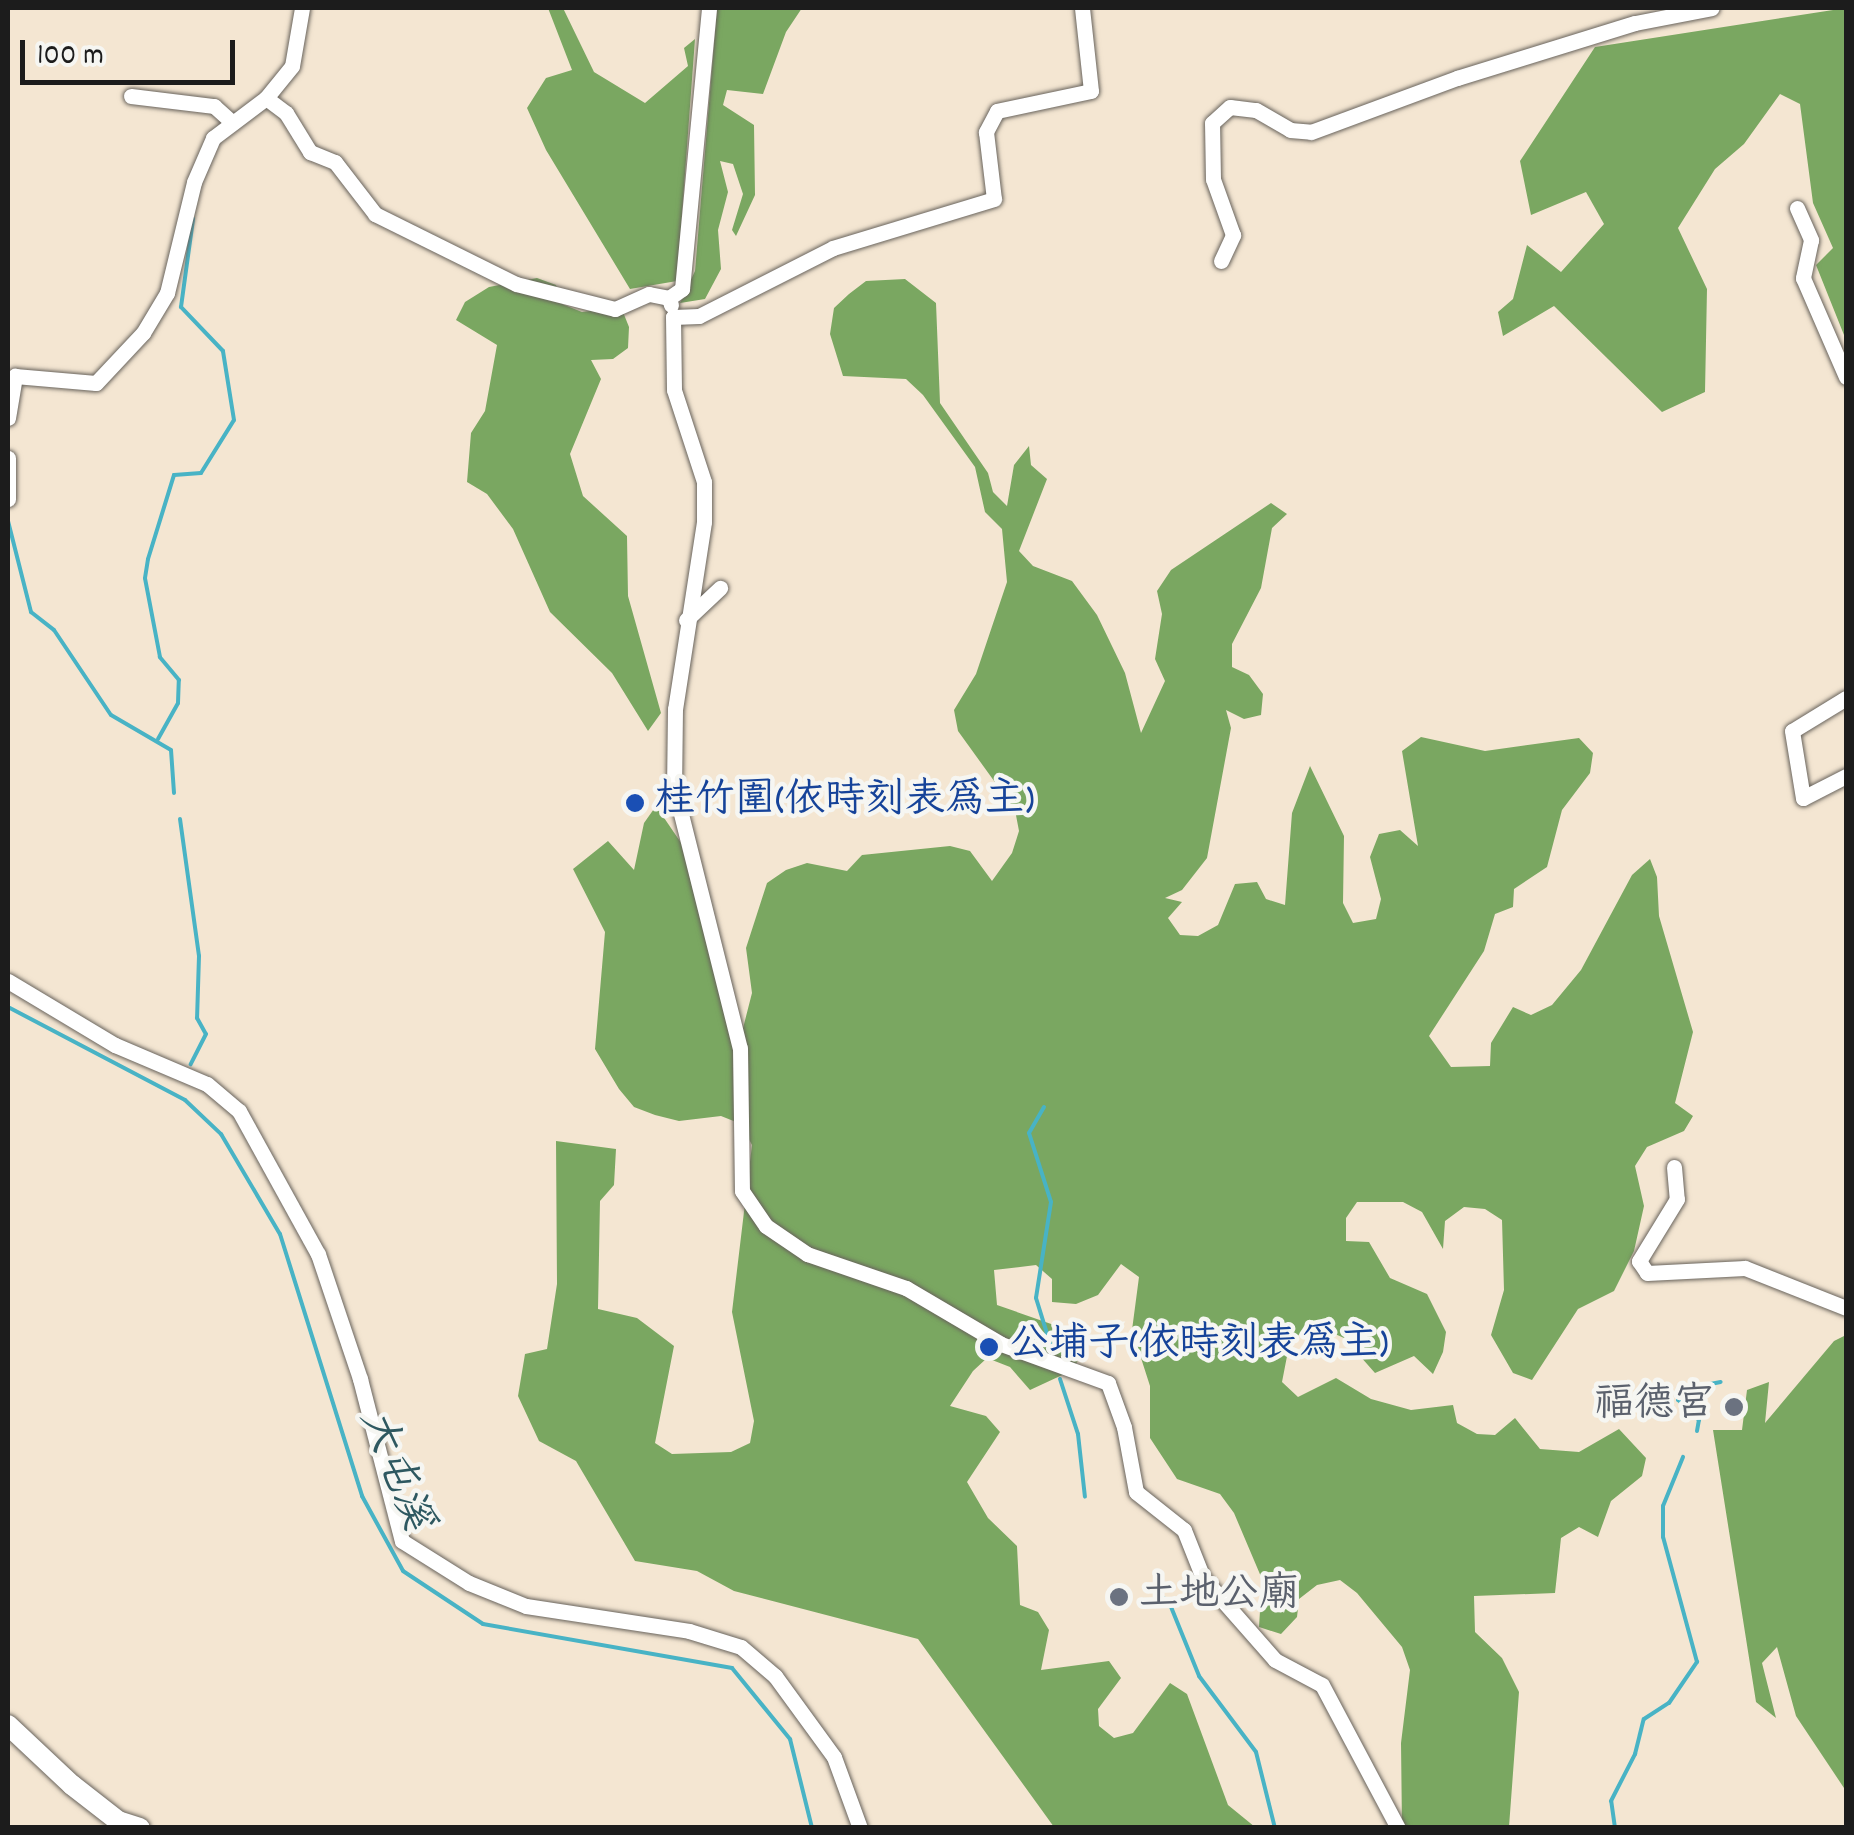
<!DOCTYPE html>
<meta charset="utf-8">
<style>
body{margin:0}
#map{position:relative;width:1854px;height:1835px;overflow:hidden;background:#f4e6d2;font-family:Dekko,"LXGW WenKai TC",sans-serif}
div>[style]{position:absolute}
[style*='--x']{left:calc(var(--x)*1px);top:calc(var(--y)*1px);width:calc(var(--w)*1px);rotate:calc(var(--a)*1deg)}
.forest>*{inset:0;background:#7aa761}
.stream>*{height:4px;margin:-2px;padding:0 2px;transform-origin:2px;border-radius:2px;background:#48b3c5}
.roads{filter:drop-shadow(0 0 2px #68635c) drop-shadow(0 0 2px #68635c)}
.minor>*{height:15px;margin:-7.5px;padding:0 7.5px;transform-origin:7.5px;border-radius:7.5px;background:#fff}
.tertiary>*{height:20px;margin:-10px;padding:0 10px;transform-origin:10px;border-radius:10px;background:#fff}
.dots>*{width:28px;height:28px;translate:-50% -50%;box-sizing:border-box;border:5px solid #f6f6f2;border-radius:50%}
span{translate:-50% -50%;white-space:nowrap;text-align:center;line-height:1.15;-webkit-text-stroke:9px #f6f6f2;paint-order:stroke}
.transit-label{font-size:40px;color:#164399}
.left{translate:0 -50%;text-align:left}
.worship-label{font-size:40px;color:#5b616d}
.right{translate:-100% -50%;text-align:right}
.water-label{font-size:42px;color:#2e5860;font-style:italic}
.frame{position:absolute;inset:0;border:10px solid #1c1c1c;pointer-events:none}
.scale{position:absolute;left:20px;top:40px;width:215px;height:45px;box-sizing:border-box;border:5px solid #1c1c1c;border-top:0;padding-left:12px;font-size:30px;line-height:35px;white-space:nowrap;color:#1c1c1c;-webkit-text-stroke:8px #f6f6f2;paint-order:stroke}
</style>
<div id="map">
<div class="forest">
<div style="clip-path:polygon(548px 8px,563px 8px,594px 72px,645px 103px,688px 66px,684px 48px,695px 39px,677px 281px,630px 289px,546px 150px,527px 108px,546px 78px,572px 70px)"></div>
<div style="clip-path:polygon(717px 8px,802px 8px,786px 32px,763px 94px,727px 90px,723px 105px,754px 125px,755px 195px,736px 236px,732px 230px,743px 194px,733px 164px,720px 161px,728px 192px,718px 230px,721px 269px,705px 299px,680px 303px,695px 271px)"></div>
<div style="clip-path:polygon(1846px 8px,1846px 340px,1816px 265px,1833px 248px,1813px 203px,1800px 104px,1780px 94px,1744px 144px,1715px 169px,1678px 228px,1707px 289px,1705px 392px,1662px 412px,1554px 306px,1503px 336px,1498px 312px,1513px 299px,1527px 245px,1561px 272px,1604px 224px,1586px 192px,1531px 215px,1520px 161px,1595px 47px)"></div>
<div style="clip-path:polygon(537px 278px,556px 285px,562px 304px,582px 312px,621px 307px,629px 327px,628px 348px,613px 359px,591px 360px,601px 379px,570px 454px,583px 496px,627px 536px,628px 596px,661px 713px,648px 731px,612px 673px,550px 612px,513px 529px,487px 494px,467px 482px,471px 433px,485px 411px,497px 345px,456px 320px,465px 302px,489px 287px)"></div>
<div style="clip-path:polygon(905px 279px,936px 303px,940px 403px,988px 473px,993px 492px,1007px 506px,1014px 465px,1029px 446px,1031px 465px,1047px 479px,1019px 551px,1033px 566px,1072px 581px,1097px 615px,1125px 673px,1141px 733px,1165px 681px,1155px 659px,1162px 614px,1157px 591px,1171px 570px,1271px 503px,1287px 514px,1272px 528px,1261px 588px,1232px 644px,1232px 667px,1249px 675px,1263px 694px,1261px 715px,1244px 719px,1226px 710px,1231px 728px,1207px 858px,1182px 890px,1165px 898px,1182px 902px,1168px 918px,1180px 935px,1198px 936px,1218px 925px,1235px 884px,1257px 882px,1266px 899px,1285px 905px,1292px 813px,1310px 766px,1344px 836px,1343px 903px,1353px 923px,1376px 919px,1381px 899px,1370px 857px,1379px 834px,1400px 830px,1418px 846px,1402px 751px,1421px 737px,1485px 751px,1579px 738px,1593px 753px,1590px 773px,1562px 810px,1547px 867px,1514px 889px,1513px 907px,1495px 914px,1484px 951px,1429px 1036px,1451px 1067px,1490px 1066px,1491px 1043px,1513px 1007px,1531px 1015px,1552px 1005px,1581px 970px,1632px 875px,1650px 859px,1657px 877px,1659px 916px,1693px 1032px,1675px 1103px,1693px 1116px,1684px 1131px,1647px 1147px,1635px 1166px,1644px 1206px,1634px 1251px,1614px 1291px,1578px 1309px,1532px 1380px,1513px 1373px,1491px 1335px,1504px 1290px,1502px 1220px,1485px 1209px,1464px 1207px,1445px 1221px,1443px 1249px,1422px 1212px,1403px 1202px,1357px 1202px,1346px 1218px,1346px 1241px,1369px 1242px,1390px 1278px,1427px 1294px,1446px 1332px,1443px 1352px,1433px 1374px,1414px 1356px,1375px 1373px,1344px 1338px,1324px 1329px,1302px 1331px,1289px 1346px,1282px 1382px,1298px 1397px,1336px 1378px,1371px 1399px,1411px 1410px,1453px 1405px,1457px 1423px,1477px 1434px,1495px 1435px,1515px 1418px,1540px 1449px,1579px 1452px,1619px 1429px,1646px 1458px,1642px 1476px,1611px 1501px,1598px 1537px,1579px 1527px,1561px 1538px,1555px 1593px,1474px 1596px,1475px 1632px,1502px 1658px,1519px 1692px,1509px 1827px,1402px 1827px,1401px 1743px,1410px 1670px,1402px 1647px,1357px 1593px,1340px 1580px,1317px 1585px,1299px 1599px,1297px 1617px,1281px 1634px,1259px 1627px,1262px 1579px,1234px 1513px,1220px 1494px,1177px 1479px,1150px 1438px,1150px 1386px,1132px 1330px,1139px 1277px,1121px 1264px,1098px 1295px,1076px 1304px,1052px 1302px,1052px 1279px,1036px 1265px,994px 1270px,997px 1305px,1077px 1333px,1082px 1352px,1073px 1370px,1030px 1390px,1010px 1367px,987px 1358px,973px 1371px,950px 1406px,986px 1416px,1000px 1432px,967px 1482px,988px 1518px,1017px 1546px,1020px 1605px,1038px 1612px,1049px 1630px,1041px 1670px,1109px 1661px,1121px 1678px,1098px 1709px,1099px 1726px,1114px 1738px,1133px 1733px,1170px 1683px,1187px 1694px,1228px 1805px,1255px 1827px,1054px 1827px,918px 1639px,734px 1591px,697px 1571px,635px 1561px,576px 1461px,539px 1441px,518px 1396px,525px 1354px,547px 1349px,557px 1284px,556px 1141px,616px 1149px,614px 1185px,600px 1201px,598px 1309px,637px 1318px,674px 1346px,655px 1443px,672px 1454px,731px 1452px,750px 1443px,754px 1421px,732px 1312px,752px 1145px,741px 1124px,721px 1116px,679px 1121px,655px 1115px,634px 1107px,619px 1089px,595px 1049px,605px 932px,573px 869px,608px 841px,634px 870px,644px 823px,656px 806px,690px 856px,741px 1036px,752px 993px,746px 948px,767px 883px,786px 870px,807px 863px,847px 871px,862px 855px,950px 846px,970px 851px,992px 881px,1012px 853px,1019px 831px,1015px 810px,958px 731px,954px 710px,976px 674px,1007px 582px,1002px 529px,985px 512px,975px 467px,923px 395px,906px 379px,843px 376px,830px 334px,834px 308px,849px 294px,866px 281px)"></div>
<div style="clip-path:polygon(1846px 1335px,1846px 1791px,1796px 1716px,1777px 1647px,1762px 1663px,1776px 1718px,1756px 1702px,1713px 1430px,1742px 1430px,1747px 1390px,1769px 1382px,1765px 1423px,1834px 1341px)"></div>
</div>
<div class="stream">
<div style="--x:8;--y:521;--w:94;--a:75.8"></div>
<div style="--x:31;--y:612;--w:29;--a:38"></div>
<div style="--x:54;--y:630;--w:102;--a:56.2"></div>
<div style="--x:111;--y:715;--w:69;--a:30.3"></div>
<div style="--x:171;--y:750;--w:43;--a:86"></div>
<div style="--x:158;--y:739;--w:41;--a:-60.9"></div>
<div style="--x:178;--y:703;--w:23;--a:-88"></div>
<div style="--x:179;--y:680;--w:30;--a:-130"></div>
<div style="--x:160;--y:657;--w:80;--a:-100.8"></div>
<div style="--x:145;--y:578;--w:19;--a:-81"></div>
<div style="--x:148;--y:559;--w:88;--a:-72.8"></div>
<div style="--x:174;--y:475;--w:27;--a:-4"></div>
<div style="--x:201;--y:473;--w:62;--a:-58.1"></div>
<div style="--x:234;--y:420;--w:70;--a:-99.1"></div>
<div style="--x:223;--y:351;--w:61;--a:-133.7"></div>
<div style="--x:181;--y:307;--w:89;--a:-82.2"></div>
<div style="--x:180;--y:819;--w:138;--a:82.1"></div>
<div style="--x:199;--y:956;--w:62;--a:91.8"></div>
<div style="--x:197;--y:1018;--w:18;--a:61"></div>
<div style="--x:206;--y:1034;--w:34;--a:117"></div>
<div style="--x:8;--y:1007;--w:200;--a:27.7"></div>
<div style="--x:185;--y:1100;--w:50;--a:43.4"></div>
<div style="--x:221;--y:1134;--w:116;--a:59.5"></div>
<div style="--x:280;--y:1234;--w:275;--a:72.6"></div>
<div style="--x:362;--y:1496;--w:85;--a:61.3"></div>
<div style="--x:403;--y:1571;--w:96;--a:33.5"></div>
<div style="--x:483;--y:1624;--w:253;--a:10"></div>
<div style="--x:732;--y:1668;--w:92;--a:50.8"></div>
<div style="--x:790;--y:1739;--w:92;--a:76.1"></div>
<div style="--x:1044;--y:1107;--w:30;--a:120"></div>
<div style="--x:1029;--y:1133;--w:72;--a:72.3"></div>
<div style="--x:1051;--y:1202;--w:97;--a:98.9"></div>
<div style="--x:1036;--y:1298;--w:58;--a:72.8"></div>
<div style="--x:1060;--y:1379;--w:58;--a:71.9"></div>
<div style="--x:1078;--y:1434;--w:63;--a:83.7"></div>
<div style="--x:1697;--y:1431;--w:11;--a:-80"></div>
<div style="--x:1699;--y:1420;--w:29;--a:-136"></div>
<div style="--x:1678;--y:1400;--w:26;--a:-32"></div>
<div style="--x:1700;--y:1386;--w:21;--a:-11"></div>
<div style="--x:1149;--y:1587;--w:25;--a:37"></div>
<div style="--x:1169;--y:1602;--w:80;--a:67.9"></div>
<div style="--x:1199;--y:1676;--w:95;--a:53.1"></div>
<div style="--x:1256;--y:1752;--w:78;--a:76"></div>
<div style="--x:1615;--y:1828;--w:27;--a:-98"></div>
<div style="--x:1611;--y:1801;--w:53;--a:-62.9"></div>
<div style="--x:1635;--y:1754;--w:36;--a:-76"></div>
<div style="--x:1644;--y:1719;--w:30;--a:-33"></div>
<div style="--x:1669;--y:1703;--w:50;--a:-55.7"></div>
<div style="--x:1697;--y:1662;--w:130;--a:-105.2"></div>
<div style="--x:1663;--y:1537;--w:31;--a:-90"></div>
<div style="--x:1663;--y:1506;--w:53;--a:-67.8"></div>
</div>
<div class="roads">
<div class="minor">
<div style="--x:1082;--y:8;--w:83;--a:83.8"></div>
<div style="--x:1091;--y:91;--w:96;--a:168"></div>
<div style="--x:997;--y:111;--w:24;--a:118"></div>
<div style="--x:986;--y:132;--w:67;--a:83.2"></div>
<div style="--x:994;--y:199;--w:168;--a:163.1"></div>
<div style="--x:833;--y:248;--w:150;--a:153.1"></div>
<div style="--x:699;--y:316;--w:26;--a:178"></div>
<div style="--x:673;--y:317;--w:73;--a:89.2"></div>
<div style="--x:674;--y:390;--w:97;--a:71.9"></div>
<div style="--x:704;--y:482;--w:40;--a:90"></div>
<div style="--x:704;--y:522;--w:189;--a:98.8"></div>
<div style="--x:675;--y:709;--w:77;--a:90.7"></div>
<div style="--x:674;--y:786;--w:270;--a:75.9"></div>
<div style="--x:740;--y:1048;--w:143;--a:89.2"></div>
<div style="--x:742;--y:1191;--w:42;--a:55.6"></div>
<div style="--x:766;--y:1226;--w:50;--a:34.3"></div>
<div style="--x:807;--y:1254;--w:105;--a:19"></div>
<div style="--x:906;--y:1288;--w:110;--a:30.5"></div>
<div style="--x:1001;--y:1344;--w:114;--a:20"></div>
<div style="--x:1108;--y:1383;--w:47;--a:70"></div>
<div style="--x:1124;--y:1427;--w:66;--a:79.5"></div>
<div style="--x:1136;--y:1492;--w:61;--a:38.4"></div>
<div style="--x:1184;--y:1530;--w:52;--a:68.4"></div>
<div style="--x:1203;--y:1578;--w:109;--a:48.7"></div>
<div style="--x:1275;--y:1660;--w:53;--a:28"></div>
<div style="--x:1322;--y:1685;--w:162;--a:62"></div>
<div style="--x:131;--y:96;--w:84;--a:6.9"></div>
<div style="--x:214;--y:106;--w:25;--a:42"></div>
<div style="--x:266;--y:98;--w:41;--a:-50.9"></div>
<div style="--x:292;--y:66;--w:59;--a:-80.2"></div>
<div style="--x:1797;--y:208;--w:35;--a:66"></div>
<div style="--x:1811;--y:240;--w:39;--a:102"></div>
<div style="--x:1803;--y:278;--w:108;--a:66.5"></div>
<div style="--x:1221;--y:261;--w:29;--a:-65"></div>
<div style="--x:1233;--y:235;--w:59;--a:-109.7"></div>
<div style="--x:1213;--y:179;--w:56;--a:-91"></div>
<div style="--x:1212;--y:123;--w:24;--a:-42"></div>
<div style="--x:1230;--y:107;--w:26;--a:7"></div>
<div style="--x:1256;--y:110;--w:39;--a:30"></div>
<div style="--x:1290;--y:130;--w:21;--a:5"></div>
<div style="--x:1311;--y:132;--w:156;--a:-20.3"></div>
<div style="--x:1457;--y:78;--w:186;--a:-17.2"></div>
<div style="--x:1635;--y:23;--w:78;--a:-11"></div>
<div style="--x:671;--y:305;--w:7;--a:-106"></div>
<div style="--x:669;--y:298;--w:16;--a:-35"></div>
<div style="--x:682;--y:289;--w:282;--a:-84.5"></div>
<div style="--x:8;--y:418;--w:43;--a:-80.5"></div>
<div style="--x:15;--y:376;--w:81;--a:4.9"></div>
<div style="--x:96;--y:383;--w:69;--a:-46.8"></div>
<div style="--x:143;--y:333;--w:47;--a:-59"></div>
<div style="--x:167;--y:293;--w:114;--a:-76.3"></div>
<div style="--x:194;--y:182;--w:48;--a:-66.6"></div>
<div style="--x:213;--y:138;--w:66;--a:-37"></div>
<div style="--x:266;--y:98;--w:25;--a:37"></div>
<div style="--x:286;--y:113;--w:46;--a:58.4"></div>
<div style="--x:310;--y:152;--w:27;--a:22"></div>
<div style="--x:335;--y:162;--w:66;--a:52.4"></div>
<div style="--x:375;--y:214;--w:157;--a:26.4"></div>
<div style="--x:516;--y:284;--w:102;--a:14.2"></div>
<div style="--x:615;--y:309;--w:37;--a:-24"></div>
<div style="--x:649;--y:294;--w:20;--a:11"></div>
<div style="--x:8;--y:458;--w:41;--a:90"></div>
<div style="--x:686;--y:620;--w:47;--a:-43.3"></div>
<div style="--x:1846;--y:698;--w:63;--a:148.6"></div>
<div style="--x:1792;--y:731;--w:68;--a:80.7"></div>
<div style="--x:1803;--y:798;--w:48;--a:-27.1"></div>
<div style="--x:8;--y:981;--w:125;--a:30.9"></div>
<div style="--x:115;--y:1045;--w:100;--a:23"></div>
<div style="--x:207;--y:1084;--w:42;--a:40.2"></div>
<div style="--x:239;--y:1111;--w:163;--a:61.1"></div>
<div style="--x:318;--y:1254;--w:132;--a:71.4"></div>
<div style="--x:360;--y:1379;--w:167;--a:75.5"></div>
<div style="--x:402;--y:1541;--w:79;--a:32.1"></div>
<div style="--x:469;--y:1583;--w:61;--a:22"></div>
<div style="--x:526;--y:1606;--w:165;--a:8.7"></div>
<div style="--x:689;--y:1631;--w:54;--a:17.1"></div>
<div style="--x:741;--y:1647;--w:45;--a:40.5"></div>
<div style="--x:775;--y:1676;--w:100;--a:53.9"></div>
<div style="--x:834;--y:1757;--w:76;--a:69.9"></div>
<div style="--x:1674;--y:1167;--w:32;--a:85"></div>
<div style="--x:1677;--y:1199;--w:73;--a:121.5"></div>
<div style="--x:1639;--y:1261;--w:14;--a:56"></div>
<div style="--x:1647;--y:1273;--w:98;--a:-2.9"></div>
<div style="--x:1745;--y:1268;--w:109;--a:21.6"></div>
</div>
<div class="tertiary">
<div style="--x:8;--y:1725;--w:88;--a:43.2"></div>
<div style="--x:72;--y:1785;--w:58;--a:38"></div>
<div style="--x:118;--y:1821;--w:23;--a:18"></div>
</div>
</div>
<div class="dots">
<div style="left:635px;top:803px;background:#1a4fb4"></div>
<div style="left:989px;top:1347px;background:#1a4fb4"></div>
<div style="left:1734px;top:1407px;background:#6b7280"></div>
<div style="left:1119px;top:1597px;background:#6b7280"></div>
</div>
<div class="transit-label">
<span class="left" style="left:655px;top:803px">桂竹圍(依時刻表為主)</span>
<span class="left" style="left:1009px;top:1347px">公埔子(依時刻表為主)</span>
</div>
<div class="worship-label">
<span class="right" style="left:1714px;top:1407px">福德宮</span>
<span class="left" style="left:1139px;top:1597px">土地公廟</span>
</div>
<div class="water-label">
<span style="left:393px;top:1471px;rotate:68deg">大屯溪</span>
</div>
<div class="frame"></div>
<div class="scale">100 m</div>
</div>
